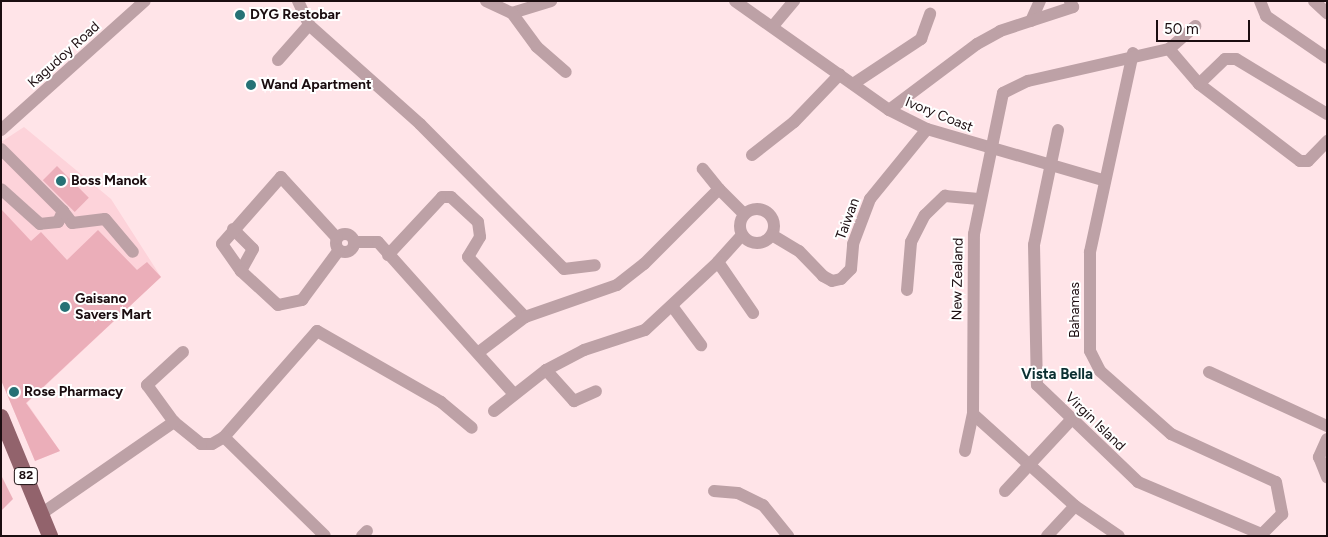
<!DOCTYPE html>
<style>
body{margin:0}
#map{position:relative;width:1328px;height:537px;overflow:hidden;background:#ffe4e8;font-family:Figtree,sans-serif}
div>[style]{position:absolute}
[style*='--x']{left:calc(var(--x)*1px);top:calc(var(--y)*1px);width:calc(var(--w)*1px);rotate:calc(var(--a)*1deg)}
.built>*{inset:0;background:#fdd3da}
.building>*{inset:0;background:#ebaeb9;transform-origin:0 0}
.minor>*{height:12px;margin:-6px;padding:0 6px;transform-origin:6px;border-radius:6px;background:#bda1a6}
.minor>.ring{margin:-6px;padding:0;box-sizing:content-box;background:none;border:12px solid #bda1a6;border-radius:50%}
.major>*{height:16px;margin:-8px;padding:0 8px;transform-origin:8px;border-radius:8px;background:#92636c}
.dots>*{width:14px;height:14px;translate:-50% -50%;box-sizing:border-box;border:2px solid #fff;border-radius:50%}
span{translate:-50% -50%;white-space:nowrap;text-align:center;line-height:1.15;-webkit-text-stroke:4px #fff;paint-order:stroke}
.shield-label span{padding:1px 4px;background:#fff;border:1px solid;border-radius:4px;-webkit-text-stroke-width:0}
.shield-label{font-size:12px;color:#1b0d10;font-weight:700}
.poi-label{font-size:14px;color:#1b0d10;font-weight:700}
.left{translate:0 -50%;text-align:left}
.street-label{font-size:14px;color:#1b0d10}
.neighbourhood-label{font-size:15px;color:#0c3032;font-weight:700}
.frame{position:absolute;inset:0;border:2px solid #1b0d10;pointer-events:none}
.scale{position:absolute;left:1156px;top:20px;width:94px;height:22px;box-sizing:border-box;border:2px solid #1b0d10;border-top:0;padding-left:6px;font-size:15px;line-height:18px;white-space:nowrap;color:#1b0d10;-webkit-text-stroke:4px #fff;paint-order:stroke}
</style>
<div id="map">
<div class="built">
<div style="clip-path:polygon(24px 127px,111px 199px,161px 277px,27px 403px,60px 451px,35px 461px,1px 380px,1px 142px)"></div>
</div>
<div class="building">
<div style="left:57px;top:166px;width:45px;height:20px;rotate:45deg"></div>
<div style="clip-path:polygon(1px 209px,31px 241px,41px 232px,67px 260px,98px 230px,137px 270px,147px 262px,161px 277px,26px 403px,60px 451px,35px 461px,1px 380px)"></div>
<div style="clip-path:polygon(1px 475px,13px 499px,1px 511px)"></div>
</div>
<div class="minor">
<div style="--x:298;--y:1;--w:26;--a:65"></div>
<div style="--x:309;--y:25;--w:149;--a:41.7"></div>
<div style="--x:420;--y:124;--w:204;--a:45.2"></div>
<div style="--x:564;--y:269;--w:31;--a:-7"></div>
<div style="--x:486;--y:1;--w:29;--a:25"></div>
<div style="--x:512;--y:13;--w:41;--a:-17.1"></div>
<div style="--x:735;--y:1;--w:189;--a:35.3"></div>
<div style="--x:889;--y:110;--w:42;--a:26.6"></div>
<div style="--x:927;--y:129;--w:182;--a:16.2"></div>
<div style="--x:1260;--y:1;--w:16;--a:68"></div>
<div style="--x:1266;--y:16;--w:74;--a:34.5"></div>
<div style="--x:1314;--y:1;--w:18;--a:43"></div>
<div style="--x:512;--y:13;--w:42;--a:53.7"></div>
<div style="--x:537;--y:47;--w:38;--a:41"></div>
<div style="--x:1031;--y:21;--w:22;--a:-66"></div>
<div style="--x:773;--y:26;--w:33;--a:-50"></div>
<div style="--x:1169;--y:49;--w:46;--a:49.4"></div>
<div style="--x:1199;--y:84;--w:127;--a:37.3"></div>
<div style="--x:1300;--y:161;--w:8;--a:0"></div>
<div style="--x:1308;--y:161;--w:28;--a:-46"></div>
<div style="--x:1133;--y:53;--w:204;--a:102.2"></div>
<div style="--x:1090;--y:252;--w:99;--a:90"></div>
<div style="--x:1090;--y:351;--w:22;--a:63"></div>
<div style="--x:1100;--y:371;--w:95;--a:41.6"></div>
<div style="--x:1171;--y:434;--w:115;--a:24.6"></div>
<div style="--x:1276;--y:482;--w:33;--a:79"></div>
<div style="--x:1282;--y:514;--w:31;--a:135"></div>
<div style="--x:278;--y:60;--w:47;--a:-48.5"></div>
<div style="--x:853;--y:84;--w:82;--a:-33.5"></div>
<div style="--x:921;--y:39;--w:27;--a:-70"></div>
<div style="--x:1199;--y:84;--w:36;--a:-44"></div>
<div style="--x:1225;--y:59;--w:11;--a:0"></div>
<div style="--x:1236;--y:59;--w:106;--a:31.1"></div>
<div style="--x:889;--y:110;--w:110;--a:-36.9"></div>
<div style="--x:977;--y:44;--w:26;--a:-29"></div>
<div style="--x:1000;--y:31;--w:77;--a:-18.2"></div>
<div style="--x:1073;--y:7;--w:7;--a:-117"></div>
<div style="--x:1;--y:130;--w:193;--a:-41.9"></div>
<div style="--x:1058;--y:130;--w:117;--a:101.8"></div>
<div style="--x:1034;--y:245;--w:140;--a:88.8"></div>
<div style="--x:1037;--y:385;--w:140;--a:43.8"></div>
<div style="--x:1138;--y:482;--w:134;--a:22.9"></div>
<div style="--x:1;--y:149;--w:88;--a:45"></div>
<div style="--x:63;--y:211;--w:12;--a:114"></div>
<div style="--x:58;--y:222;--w:18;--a:174"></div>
<div style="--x:40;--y:224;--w:52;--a:-138.1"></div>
<div style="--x:752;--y:155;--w:53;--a:-38.2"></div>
<div style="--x:794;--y:122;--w:66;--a:-46.2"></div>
<div style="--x:719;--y:189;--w:35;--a:45"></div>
<div class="ring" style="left:740px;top:209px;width:22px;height:22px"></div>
<div style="--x:63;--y:211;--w:15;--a:53"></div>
<div style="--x:72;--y:223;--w:33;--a:-7"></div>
<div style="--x:105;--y:219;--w:43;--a:49.7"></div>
<div style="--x:233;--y:229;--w:28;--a:45"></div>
<div style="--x:253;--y:249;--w:25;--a:119"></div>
<div class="ring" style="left:336px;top:234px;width:6px;height:6px"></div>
<div style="--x:742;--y:235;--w:36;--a:132"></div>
<div style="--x:718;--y:262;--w:62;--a:55.5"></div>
<div style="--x:772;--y:235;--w:31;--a:31"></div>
<div style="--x:799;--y:251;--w:35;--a:46"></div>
<div style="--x:823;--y:276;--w:10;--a:29"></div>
<div style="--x:832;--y:281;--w:9;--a:-13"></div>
<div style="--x:841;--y:279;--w:14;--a:-45"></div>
<div style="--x:851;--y:269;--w:25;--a:-85"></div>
<div style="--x:853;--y:244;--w:48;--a:-69.3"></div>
<div style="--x:870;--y:199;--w:90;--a:-50.8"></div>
<div style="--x:337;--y:238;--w:83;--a:-132.6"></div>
<div style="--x:281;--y:177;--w:89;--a:131.4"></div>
<div style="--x:222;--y:244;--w:33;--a:55"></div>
<div style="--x:241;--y:271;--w:50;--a:42.6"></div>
<div style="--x:278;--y:305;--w:25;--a:-12"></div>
<div style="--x:302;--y:300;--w:62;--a:-53.5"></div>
<div style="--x:354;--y:242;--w:24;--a:0"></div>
<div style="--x:378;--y:242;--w:204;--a:48.2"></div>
<div style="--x:388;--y:255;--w:79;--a:-47"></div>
<div style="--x:442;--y:197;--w:9;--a:0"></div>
<div style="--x:451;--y:197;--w:37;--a:43"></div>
<div style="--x:478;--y:222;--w:15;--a:82"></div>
<div style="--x:480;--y:237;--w:23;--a:121"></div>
<div style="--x:468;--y:257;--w:83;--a:46.5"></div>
<div style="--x:907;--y:290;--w:48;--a:-85.2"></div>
<div style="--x:911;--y:242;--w:30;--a:-63"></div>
<div style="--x:925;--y:215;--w:28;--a:-44"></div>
<div style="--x:945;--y:196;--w:34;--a:5"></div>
<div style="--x:672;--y:306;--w:49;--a:53.4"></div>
<div style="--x:183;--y:352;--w:49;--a:137.5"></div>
<div style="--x:147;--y:385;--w:46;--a:53.9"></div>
<div style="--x:174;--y:422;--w:35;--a:39"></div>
<div style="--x:201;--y:444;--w:11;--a:0"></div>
<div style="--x:212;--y:444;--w:14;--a:-30"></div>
<div style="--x:224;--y:437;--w:141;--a:-48.7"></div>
<div style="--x:317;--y:331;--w:143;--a:29.8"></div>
<div style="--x:441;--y:402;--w:40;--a:40"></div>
<div style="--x:479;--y:352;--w:58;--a:-37.3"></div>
<div style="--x:525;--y:317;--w:97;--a:-19.2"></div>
<div style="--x:617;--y:285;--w:34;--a:-38"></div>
<div style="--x:644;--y:264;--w:106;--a:-45"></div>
<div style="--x:719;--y:189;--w:26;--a:-129"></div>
<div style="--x:546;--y:370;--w:42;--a:47.9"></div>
<div style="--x:574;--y:401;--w:24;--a:-24"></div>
<div style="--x:1209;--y:372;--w:130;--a:24.6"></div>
<div style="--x:494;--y:411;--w:66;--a:-38.3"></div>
<div style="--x:546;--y:370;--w:43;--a:-27.8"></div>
<div style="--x:584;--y:350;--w:64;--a:-18.2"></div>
<div style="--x:645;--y:330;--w:100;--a:-43"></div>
<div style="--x:973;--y:414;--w:137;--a:42"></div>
<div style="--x:1075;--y:506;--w:53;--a:34.3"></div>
<div style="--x:224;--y:437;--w:141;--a:44.4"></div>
<div style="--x:1327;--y:439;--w:20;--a:114"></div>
<div style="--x:1319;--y:457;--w:22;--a:68"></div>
<div style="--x:965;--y:451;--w:38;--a:-78"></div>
<div style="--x:973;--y:414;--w:180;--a:-89.7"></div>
<div style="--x:974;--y:234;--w:144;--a:-78.4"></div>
<div style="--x:1003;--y:93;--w:28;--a:-26"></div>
<div style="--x:1028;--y:81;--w:145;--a:-12.8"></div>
<div style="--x:1169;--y:49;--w:35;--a:-41"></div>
<div style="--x:714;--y:491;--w:24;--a:5"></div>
<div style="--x:738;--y:493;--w:28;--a:26"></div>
<div style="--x:763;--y:505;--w:40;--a:51"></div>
<div style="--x:1005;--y:491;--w:96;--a:-47.1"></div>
<div style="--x:41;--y:514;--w:162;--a:-34.7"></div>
<div style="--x:362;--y:536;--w:7;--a:-45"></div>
<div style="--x:1047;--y:536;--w:41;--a:-47"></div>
</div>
<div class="major">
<div style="--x:1;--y:417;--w:129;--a:67.6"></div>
</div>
<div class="dots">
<div style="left:240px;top:15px;background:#267175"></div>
<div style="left:251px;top:85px;background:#267175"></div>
<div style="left:61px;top:181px;background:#267175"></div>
<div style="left:65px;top:307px;background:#267175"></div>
<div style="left:14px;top:392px;background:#267175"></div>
</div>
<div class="shield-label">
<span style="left:26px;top:476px">82</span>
</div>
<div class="poi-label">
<span class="left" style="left:250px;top:15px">DYG Restobar</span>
<span class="left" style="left:261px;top:85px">Wand Apartment</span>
<span class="left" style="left:71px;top:181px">Boss Manok</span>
<span class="left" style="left:75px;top:307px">Gaisano<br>Savers Mart</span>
<span class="left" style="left:24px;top:392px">Rose Pharmacy</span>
</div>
<div class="street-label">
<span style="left:64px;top:55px;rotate:-42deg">Kagudoy Road</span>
<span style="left:939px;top:115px;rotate:22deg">Ivory Coast</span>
<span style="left:848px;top:219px;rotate:-70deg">Taiwan</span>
<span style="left:958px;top:279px;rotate:-89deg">New Zealand</span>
<span style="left:1075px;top:310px;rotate:-90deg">Bahamas</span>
<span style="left:1095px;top:422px;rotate:44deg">Virgin Island</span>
</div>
<div class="neighbourhood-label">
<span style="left:1057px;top:375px">Vista Bella</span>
</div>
<div class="frame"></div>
<div class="scale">50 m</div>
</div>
